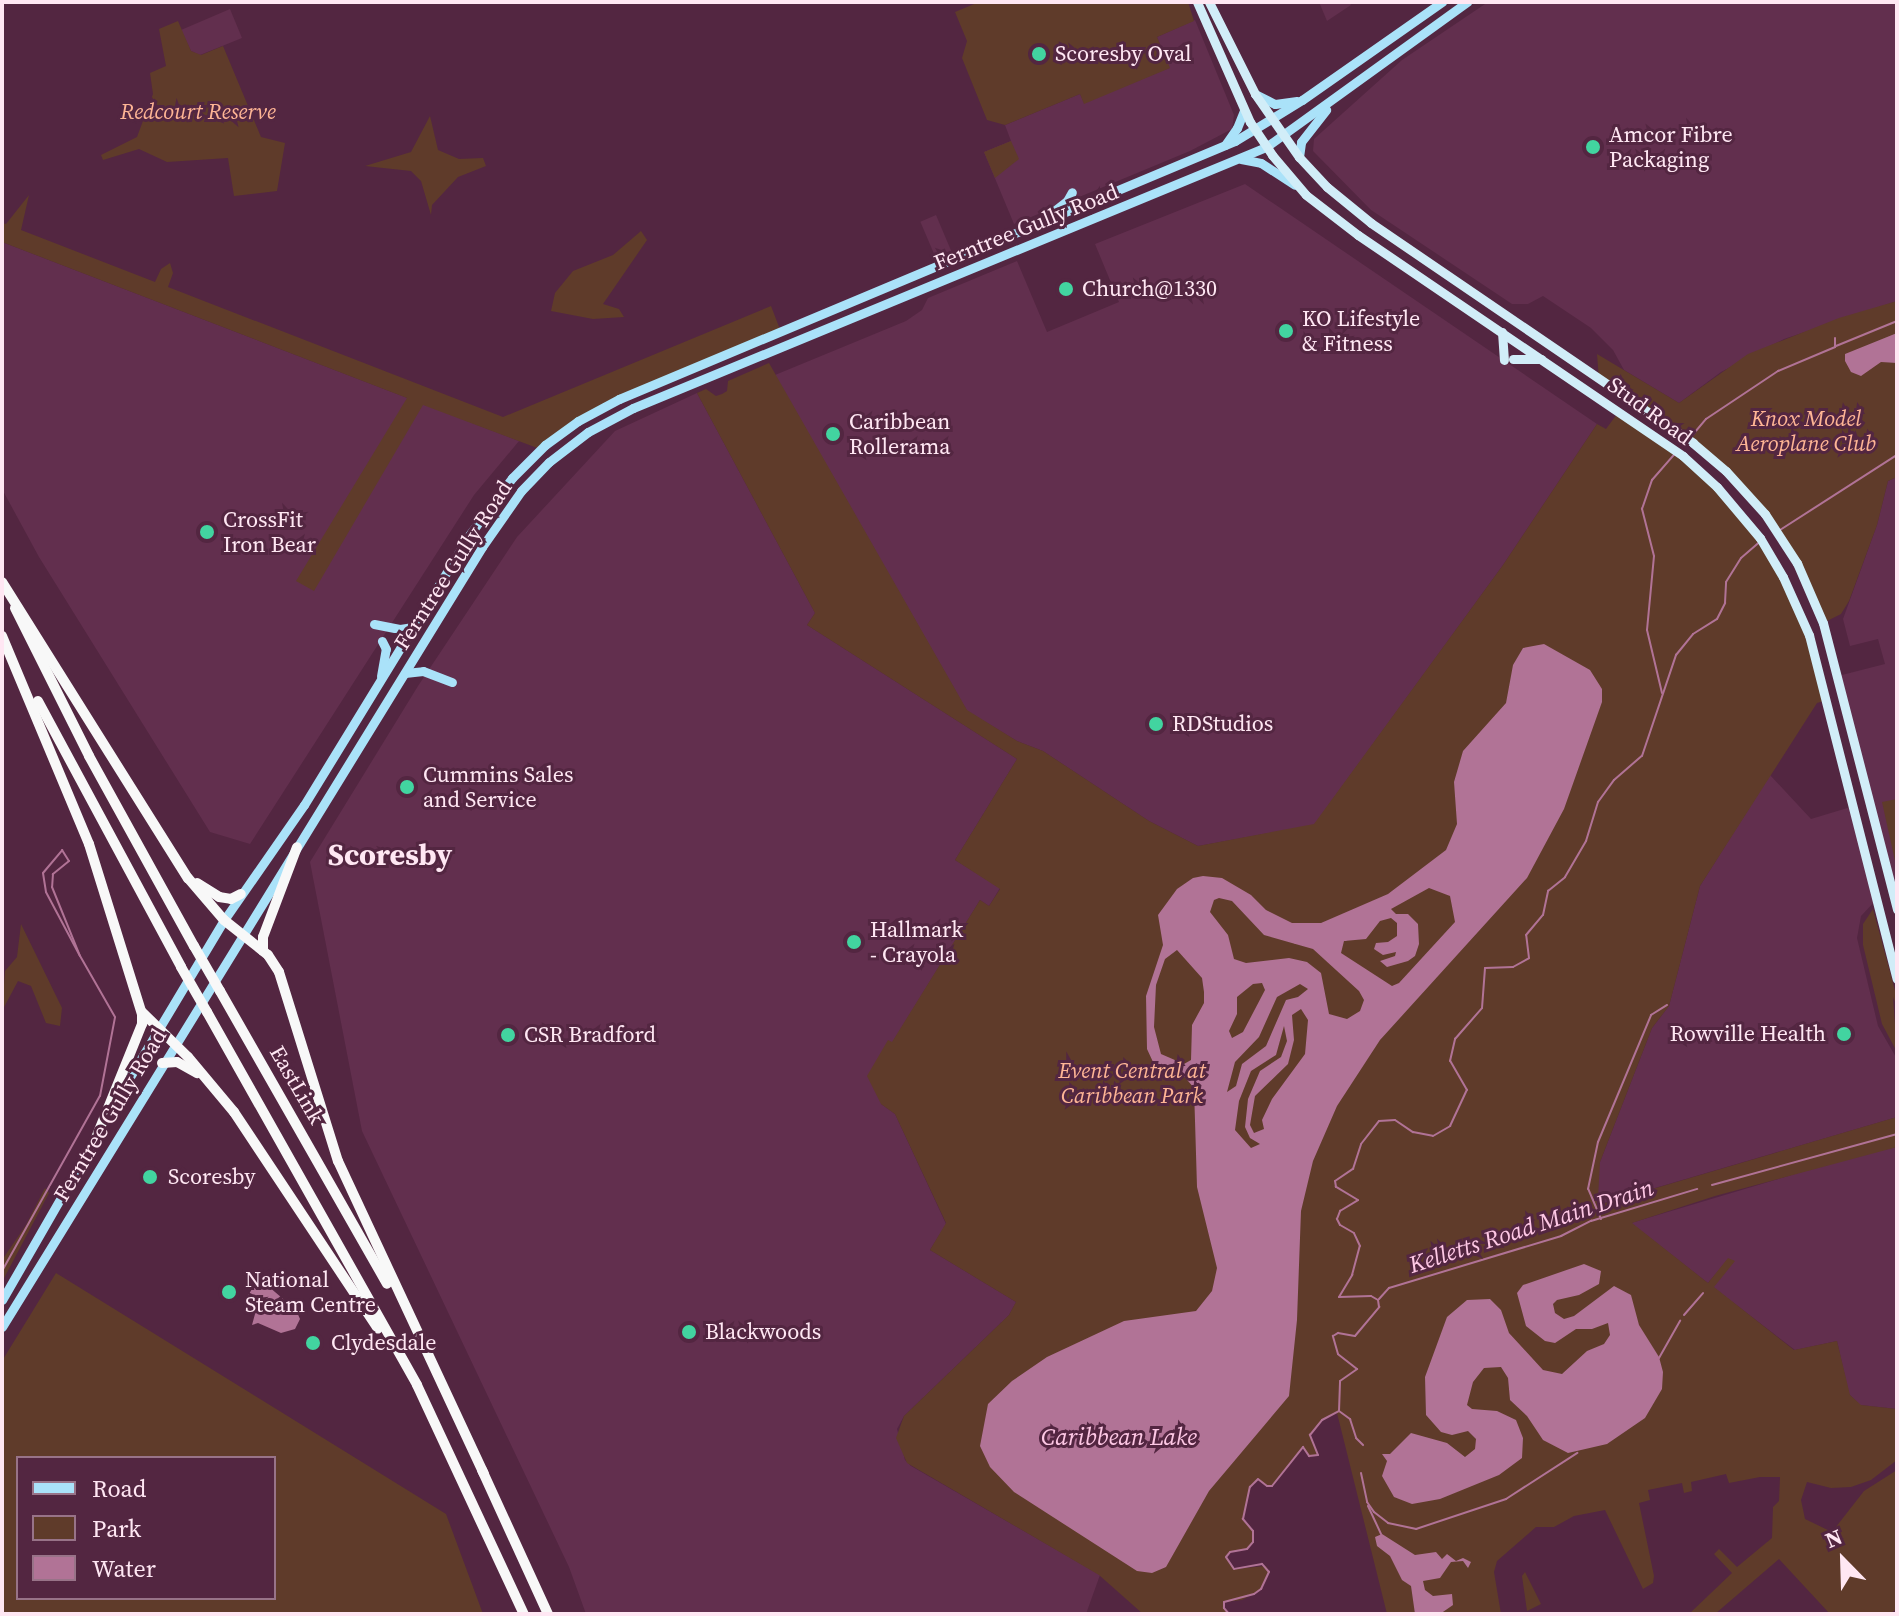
<!DOCTYPE html>
<style>
body{margin:0}
#map{position:relative;width:1899px;height:1616px;overflow:hidden;background:#532641;font-family:"Source Serif 4",serif}
div>[style]{position:absolute}
[style*='--x']{left:calc(var(--x)*1px);top:calc(var(--y)*1px);width:calc(var(--w)*1px);rotate:calc(var(--a)*1deg)}
.built>*{inset:0;background:#622f4e;transform-origin:0 0}
.green>*{inset:0;background:#5f3b2a}
.water>*{inset:0;background:#b17396}
.stream>*{height:2px;margin:-1px;padding:0 1px;transform-origin:1px;border-radius:1px;background:#b17396}
.primary>*{height:9px;margin:-4.5px;padding:0 4.5px;transform-origin:4.5px;border-radius:4.5px;background:#aae2f9}
.trunk>*{height:9px;margin:-4.5px;padding:0 4.5px;transform-origin:4.5px;border-radius:4.5px;background:#d1edf8}
.motorway>*{height:10px;margin:-5px;padding:0 5px;transform-origin:5px;border-radius:5px;background:#f8f8f8}
.motorway-bridge>*{height:10px;margin:-5px;padding:0 5px;transform-origin:5px;border-radius:5px;background:#f8f8f8}
.dots>*{width:22px;height:22px;translate:-50% -50%;box-sizing:border-box;border:4px solid #532641;border-radius:50%}
span{translate:-50% -50%;white-space:nowrap;text-align:center;line-height:1.15;-webkit-text-stroke:6px #532641;paint-order:stroke}
.poi-label{font-size:22px;color:#ffe7f3}
.left{translate:0 -50%;text-align:left}
.right{translate:-100% -50%;text-align:right}
.park-label{font-size:22px;color:#feb595;font-style:italic}
.street-label{font-size:22px;color:#ffe7f3}
.water-label{font-size:24px;color:#fec8e5;font-style:italic}
.district-label{font-size:30px;color:#ffe7f3;font-weight:700}
.frame{position:absolute;inset:0;border:4px solid #ffe7f3;pointer-events:none}
.legend{position:absolute;left:16px;top:1456px;width:260px;height:144px;box-sizing:border-box;background:#532641;border:2px solid #987388;margin:0;padding:10px 14px;list-style:none;font-size:24px;color:#ffe7f3}
.legend li{display:flex;align-items:center;gap:16px;height:40px}
.legend b{width:40px;border:2px solid #987388}
.north{position:absolute;left:1803px;top:1520px;width:80px;height:80px;-webkit-text-stroke:6px #532641;paint-order:stroke;rotate:337deg;font-size:22px;font-weight:700;line-height:32px;text-align:center;color:#ffe7f3}
.north::after{content:'';display:block;margin:auto;width:28px;height:36px;background:#ffe7f3;clip-path:polygon(50% 0,100% 100%,50% 72%,0 100%)}
</style>
<div id="map">
<div class="built">
<div style="clip-path:polygon(1319px 2px,1349px 2px,1351px 5px,1327px 21px)"></div>
<div style="clip-path:polygon(1488px 2px,1897px 2px,1897px 301px,1784px 339px,1721px 372px,1679px 403px,1624px 370px,1613px 350px,1591px 328px,1543px 296px,1528px 304px,1512px 304px,1371px 210px,1313px 151px,1314px 139px,1402px 60px)"></div>
<div style="clip-path:polygon(230px 9px,242px 38px,200px 55px,191px 51px,181px 30px)"></div>
<div style="clip-path:polygon(1195px 20px,1234px 115px,1232px 129px,1190px 151px,1014px 224px,984px 152px,1011px 141px,1005px 125px,1080px 94px,1084px 103px,1169px 68px,1157px 37px)"></div>
<div style="clip-path:polygon(1245px 184px,1597px 424px,1503px 565px,1314px 825px,1198px 846px,1149px 821px,1043px 751px,1017px 741px,967px 711px,775px 375px,906px 321px,922px 310px,928px 298px,1017px 261px,1047px 332px,1119px 302px,1095px 244px)"></div>
<div style="left:936px;top:215px;width:39px;height:17px;rotate:67deg"></div>
<div style="clip-path:polygon(2px 242px,519px 441px,474px 495px,250px 844px,210px 832px,39px 557px,2px 489px)"></div>
<div style="clip-path:polygon(697px 393px,815px 613px,807px 625px,1017px 759px,955px 860px,1000px 888px,989px 906px,980px 900px,892px 1043px,888px 1041px,881px 1104px,895px 1114px,946px 1224px,930px 1250px,1016px 1302px,1009px 1315px,904px 1416px,897px 1429px,905px 1460px,911px 1466px,1100px 1575px,1086px 1614px,586px 1614px,569px 1567px,362px 1131px,310px 862px,418px 686px,517px 537px,615px 431px)"></div>
<div style="clip-path:polygon(1897px 477px,1897px 911px,1838px 676px,1885px 664px,1878px 639px,1850px 646px,1843px 619px,1877px 525px,1888px 481px)"></div>
<div style="clip-path:polygon(1770px 775px,1811px 819px,1854px 806px,1877px 899px,1861px 916px,1857px 938px,1878px 1026px,1897px 1059px,1897px 1117px,1604px 1203px,1598px 1199px,1596px 1182px,1600px 1162px,1652px 1028px,1669px 1006px,1700px 886px)"></div>
<div style="clip-path:polygon(1897px 1147px,1897px 1409px,1860px 1405px,1849px 1394px,1837px 1341px,1795px 1350px,1713px 1287px,1734px 1261px,1728px 1259px,1708px 1283px,1631px 1223px,1852px 1157px)"></div>
</div>
<div class="green">
<div style="clip-path:polygon(979px 2px,1188px 2px,1194px 21px,1157px 37px,1170px 68px,1084px 104px,1080px 94px,1005px 125px,987px 120px,962px 58px,967px 41px,955px 12px)"></div>
<div style="clip-path:polygon(178px 21px,191px 51px,201px 55px,223px 46px,261px 137px,285px 143px,277px 191px,234px 196px,228px 158px,167px 162px,139px 149px,103px 160px,101px 155px,137px 137px,153px 94px,150px 73px,166px 66px,159px 29px)"></div>
<div style="clip-path:polygon(430px 116px,438px 150px,459px 159px,483px 158px,486px 166px,458px 177px,432px 205px,431px 215px,421px 181px,411px 171px,365px 166px,411px 152px)"></div>
<div style="clip-path:polygon(1011px 141px,1019px 159px,995px 178px,984px 152px)"></div>
<div style="clip-path:polygon(29px 195px,21px 230px,155px 282px,161px 269px,170px 263px,173px 273px,168px 287px,503px 417px,771px 306px,781px 332px,603px 407px,540px 449px,423px 405px,314px 591px,296px 581px,407px 398px,2px 242px,2px 223px,6px 224px)"></div>
<div style="clip-path:polygon(641px 231px,647px 240px,603px 304px,619px 309px,624px 317px,593px 319px,551px 311px,555px 293px,573px 271px,613px 255px)"></div>
<div style="clip-path:polygon(1897px 301px,1897px 477px,1888px 481px,1877px 525px,1849px 601px,1841px 614px,1823px 623px,1788px 547px,1726px 471px,1599px 379px,1597px 354px,1679px 403px,1748px 354px,1839px 318px)"></div>
<div style="clip-path:polygon(769px 363px,967px 710px,1017px 741px,1043px 751px,1149px 821px,1198px 846px,1314px 824px,1503px 565px,1597px 424px,1606px 429px,1620px 410px,1642px 425px,1739px 511px,1796px 601px,1827px 700px,1817px 703px,1700px 886px,1669px 1006px,1652px 1028px,1600px 1162px,1598px 1198px,1605px 1203px,1897px 1117px,1897px 1147px,1715px 1196px,1632px 1223px,1708px 1283px,1728px 1258px,1735px 1261px,1714px 1287px,1794px 1350px,1837px 1341px,1850px 1395px,1861px 1405px,1897px 1409px,1897px 1460px,1871px 1480px,1851px 1487px,1831px 1488px,1807px 1482px,1801px 1500px,1805px 1519px,1832px 1532px,1864px 1491px,1897px 1470px,1897px 1609px,1889px 1614px,1830px 1614px,1779px 1559px,1715px 1614px,1689px 1614px,1732px 1573px,1714px 1554px,1719px 1549px,1737px 1567px,1772px 1538px,1773px 1507px,1779px 1501px,1780px 1477px,1760px 1477px,1729px 1483px,1726px 1474px,1691px 1482px,1692px 1491px,1684px 1493px,1682px 1483px,1648px 1490px,1650px 1500px,1639px 1503px,1654px 1576px,1653px 1583px,1643px 1589px,1605px 1510px,1574px 1516px,1554px 1527px,1536px 1527px,1497px 1561px,1494px 1572px,1501px 1614px,1387px 1614px,1337px 1413px,1322px 1420px,1310px 1435px,1318px 1455px,1309px 1456px,1303px 1448px,1272px 1486px,1267px 1486px,1258px 1479px,1250px 1487px,1243px 1519px,1253px 1531px,1253px 1542px,1247px 1549px,1230px 1552px,1226px 1557px,1234px 1569px,1266px 1566px,1269px 1572px,1261px 1589px,1242px 1600px,1224px 1602px,1224px 1608px,1229px 1614px,1143px 1614px,1099px 1575px,907px 1463px,896px 1438px,904px 1416px,1009px 1315px,1016px 1302px,930px 1250px,946px 1223px,895px 1114px,881px 1104px,867px 1076px,888px 1040px,892px 1042px,980px 900px,989px 906px,1000px 889px,955px 860px,1017px 759px,807px 625px,815px 613px,697px 393px,706px 389px,716px 396px,722px 394px,727px 391px,728px 381px)"></div>
<div style="clip-path:polygon(1897px 799px,1897px 870px,1882px 802px)"></div>
<div style="clip-path:polygon(1873px 909px,1897px 998px,1897px 1007px,1893px 997px,1897px 1052px,1882px 1024px,1863px 945px,1863px 924px)"></div>
<div style="clip-path:polygon(21px 924px,62px 1008px,60px 1026px,46px 1023px,31px 986px,18px 981px,2px 1011px,5px 971px,17px 957px)"></div>
<div style="clip-path:polygon(45px 1188px,49px 1193px,2px 1282px,2px 1260px,26px 1225px)"></div>
<div style="clip-path:polygon(evenodd,56px 1273px,446px 1514px,483px 1614px,2px 1614px,2px 1361px,56px 1273px,18px 1458px,274px 1458px,274px 1598px,18px 1598px,18px 1458px)"></div>
<div style="clip-path:polygon(1525px 1572px,1541px 1604px,1527px 1611px,1522px 1576px)"></div>
</div>
<div class="water">
<div style="clip-path:polygon(1897px 333px,1897px 363px,1881px 362px,1861px 376px,1851px 372px,1845px 361px,1845px 354px)"></div>
<div style="clip-path:polygon(evenodd,1544px 644px,1590px 670px,1602px 689px,1602px 702px,1564px 809px,1527px 878px,1380px 1040px,1337px 1106px,1313px 1161px,1301px 1211px,1297px 1320px,1289px 1396px,1209px 1491px,1166px 1567px,1152px 1573px,1137px 1571px,1014px 1492px,990px 1467px,980px 1446px,988px 1404px,1012px 1381px,1047px 1357px,1124px 1321px,1196px 1311px,1212px 1291px,1217px 1268px,1197px 1187px,1194px 1088px,1183px 1075px,1153px 1062px,1147px 1049px,1146px 996px,1163px 945px,1158px 915px,1177px 889px,1193px 878px,1203px 876px,1222px 878px,1251px 895px,1266px 910px,1292px 923px,1321px 923px,1388px 894px,1446px 850px,1457px 824px,1454px 782px,1463px 751px,1506px 703px,1513px 665px,1523px 648px,1544px 644px,1429px 888px,1450px 896px,1455px 922px,1399px 983px,1392px 986px,1341px 953px,1344px 941px,1366px 939px,1380px 921px,1391px 918px,1397px 923px,1397px 936px,1388px 942px,1376px 943px,1374px 949px,1383px 955px,1396px 952px,1395px 956px,1380px 961px,1387px 967px,1408px 961px,1415px 956px,1419px 944px,1418px 924px,1408px 914px,1396px 914px,1391px 909px,1429px 888px,1544px 644px,1219px 898px,1232px 901px,1264px 935px,1313px 949px,1359px 991px,1364px 1000px,1360px 1011px,1347px 1019px,1329px 1014px,1321px 973px,1307px 962px,1289px 958px,1246px 963px,1234px 959px,1228px 935px,1210px 912px,1214px 900px,1219px 898px,1544px 644px,1177px 950px,1202px 978px,1204px 992px,1204px 1003px,1192px 1025px,1191px 1060px,1184px 1064px,1161px 1054px,1154px 1027px,1156px 985px,1165px 959px,1177px 950px,1544px 644px,1262px 983px,1265px 990px,1243px 1032px,1232px 1038px,1229px 1031px,1237px 1014px,1237px 997px,1253px 984px,1262px 983px,1544px 644px,1300px 984px,1308px 989px,1298px 997px,1286px 1000px,1266px 1046px,1242px 1064px,1236px 1086px,1227px 1092px,1235px 1062px,1259px 1037px,1277px 997px,1300px 984px,1544px 644px,1301px 1009px,1308px 1020px,1305px 1054px,1272px 1099px,1262px 1120px,1264px 1129px,1254px 1133px,1250px 1125px,1255px 1096px,1288px 1064px,1294px 1040px,1292px 1015px,1301px 1009px,1544px 644px,1284px 1026px,1287px 1041px,1281px 1057px,1260px 1071px,1248px 1099px,1245px 1127px,1250px 1138px,1260px 1144px,1251px 1148px,1235px 1130px,1239px 1101px,1251px 1071px,1276px 1055px,1284px 1026px)"></div>
<div style="clip-path:polygon(1584px 1264px,1601px 1271px,1599px 1284px,1579px 1295px,1557px 1300px,1553px 1304px,1555px 1313px,1564px 1319px,1574px 1316px,1614px 1286px,1631px 1295px,1639px 1325px,1659px 1357px,1663px 1372px,1662px 1389px,1645px 1418px,1607px 1444px,1568px 1453px,1543px 1440px,1527px 1416px,1510px 1400px,1508px 1378px,1501px 1367px,1484px 1368px,1473px 1382px,1467px 1405px,1472px 1409px,1497px 1411px,1516px 1420px,1523px 1438px,1522px 1458px,1499px 1475px,1440px 1499px,1412px 1504px,1394px 1497px,1382px 1476px,1387px 1461px,1382px 1454px,1390px 1454px,1411px 1433px,1447px 1443px,1465px 1457px,1475px 1449px,1476px 1439px,1468px 1431px,1452px 1435px,1441px 1432px,1426px 1415px,1425px 1377px,1447px 1317px,1467px 1300px,1490px 1299px,1501px 1310px,1509px 1333px,1543px 1370px,1562px 1374px,1587px 1351px,1604px 1344px,1610px 1335px,1608px 1323px,1592px 1329px,1576px 1329px,1555px 1343px,1545px 1341px,1526px 1326px,1517px 1293px,1523px 1285px)"></div>
<div style="clip-path:polygon(261px 1280px,296px 1310px,300px 1319px,295px 1329px,281px 1333px,258px 1323px,252px 1325px,255px 1314px,247px 1305px,252px 1304px,251px 1300px,246px 1299px,255px 1284px)"></div>
<div style="clip-path:polygon(1382px 1534px,1415px 1555px,1436px 1552px,1442px 1559px,1447px 1554px,1456px 1561px,1463px 1558px,1471px 1562px,1468px 1568px,1463px 1561px,1451px 1562px,1440px 1578px,1423px 1581px,1425px 1590px,1433px 1596px,1452px 1594px,1453px 1605px,1440px 1614px,1415px 1614px,1411px 1586px,1402px 1580px,1390px 1556px,1377px 1546px,1375px 1537px)"></div>
</div>
<div class="stream">
<div style="--x:1836;--y:346;--w:66;--a:-22.3"></div>
<div style="--x:1690;--y:438;--w:25;--a:-50"></div>
<div style="--x:1706;--y:419;--w:87;--a:-33.7"></div>
<div style="--x:1778;--y:371;--w:62;--a:-22.8"></div>
<div style="--x:1835;--y:347;--w:9;--a:-90"></div>
<div style="--x:1780;--y:530;--w:139;--a:-32.7"></div>
<div style="--x:1662;--y:693;--w:65;--a:-103.4"></div>
<div style="--x:1647;--y:630;--w:74;--a:-84.6"></div>
<div style="--x:1654;--y:556;--w:49;--a:-104.3"></div>
<div style="--x:1642;--y:509;--w:31;--a:-71"></div>
<div style="--x:1652;--y:480;--w:35;--a:-49"></div>
<div style="--x:1712;--y:1185;--w:192;--a:-15.4"></div>
<div style="--x:1601;--y:1219;--w:33;--a:-113"></div>
<div style="--x:1588;--y:1189;--w:48;--a:-78"></div>
<div style="--x:1598;--y:1142;--w:138;--a:-67.3"></div>
<div style="--x:1651;--y:1015;--w:19;--a:-32"></div>
<div style="--x:2;--y:1271;--w:201;--a:-60.8"></div>
<div style="--x:100;--y:1096;--w:80;--a:-79.2"></div>
<div style="--x:115;--y:1017;--w:70;--a:-119.8"></div>
<div style="--x:80;--y:956;--w:72;--a:-118"></div>
<div style="--x:46;--y:892;--w:19;--a:-99"></div>
<div style="--x:43;--y:873;--w:30;--a:-50"></div>
<div style="--x:62;--y:850;--w:13;--a:58"></div>
<div style="--x:69;--y:861;--w:21;--a:141"></div>
<div style="--x:53;--y:874;--w:13;--a:94"></div>
<div style="--x:52;--y:887;--w:74;--a:67.9"></div>
<div style="--x:1379;--y:1299;--w:15;--a:-48"></div>
<div style="--x:1389;--y:1288;--w:180;--a:-16.8"></div>
<div style="--x:1561;--y:1236;--w:34;--a:-27"></div>
<div style="--x:1591;--y:1221;--w:111;--a:-16.8"></div>
<div style="--x:1684;--y:1315;--w:29;--a:-49"></div>
<div style="--x:1659;--y:1358;--w:43;--a:-60.4"></div>
<div style="--x:1339;--y:1411;--w:14;--a:36"></div>
<div style="--x:1350;--y:1419;--w:20;--a:72"></div>
<div style="--x:1356;--y:1438;--w:10;--a:45"></div>
<div style="--x:1361;--y:1473;--w:30;--a:78"></div>
<div style="--x:1367;--y:1502;--w:12;--a:55"></div>
<div style="--x:1374;--y:1512;--w:18;--a:38"></div>
<div style="--x:1388;--y:1523;--w:29;--a:12"></div>
<div style="--x:1416;--y:1529;--w:95;--a:-18.4"></div>
<div style="--x:1506;--y:1499;--w:85;--a:-32.9"></div>
<div style="--x:1368;--y:1506;--w:31;--a:65"></div>
<div style="--x:1229;--y:1614;--w:8;--a:-130"></div>
<div style="--x:1224;--y:1608;--w:6;--a:-90"></div>
<div style="--x:1224;--y:1602;--w:31;--a:-15"></div>
<div style="--x:1254;--y:1594;--w:9;--a:-36"></div>
<div style="--x:1261;--y:1589;--w:19;--a:-65"></div>
<div style="--x:1269;--y:1572;--w:11;--a:-131"></div>
<div style="--x:1262;--y:1564;--w:28;--a:170"></div>
<div style="--x:1234;--y:1569;--w:14;--a:-124"></div>
<div style="--x:1226;--y:1557;--w:6;--a:-51"></div>
<div style="--x:1230;--y:1552;--w:17;--a:-10"></div>
<div style="--x:1247;--y:1549;--w:9;--a:-49"></div>
<div style="--x:1253;--y:1542;--w:11;--a:-90"></div>
<div style="--x:1253;--y:1531;--w:16;--a:-130"></div>
<div style="--x:1243;--y:1519;--w:33;--a:-78"></div>
<div style="--x:1250;--y:1487;--w:11;--a:-45"></div>
<div style="--x:1258;--y:1479;--w:11;--a:38"></div>
<div style="--x:1267;--y:1486;--w:5;--a:0"></div>
<div style="--x:1272;--y:1486;--w:50;--a:-51.5"></div>
<div style="--x:1303;--y:1447;--w:11;--a:56"></div>
<div style="--x:1309;--y:1456;--w:9;--a:-6"></div>
<div style="--x:1318;--y:1455;--w:22;--a:-112"></div>
<div style="--x:1310;--y:1435;--w:19;--a:-51"></div>
<div style="--x:1322;--y:1420;--w:19;--a:-28"></div>
<div style="--x:1339;--y:1411;--w:30;--a:-88"></div>
<div style="--x:1340;--y:1381;--w:21;--a:-35"></div>
<div style="--x:1357;--y:1369;--w:24;--a:-142"></div>
<div style="--x:1338;--y:1354;--w:19;--a:-106"></div>
<div style="--x:1333;--y:1336;--w:6;--a:-31"></div>
<div style="--x:1338;--y:1333;--w:17;--a:10"></div>
<div style="--x:1355;--y:1336;--w:38;--a:-50"></div>
<div style="--x:1379;--y:1307;--w:7;--a:-98"></div>
<div style="--x:1378;--y:1300;--w:8;--a:-150"></div>
<div style="--x:1371;--y:1296;--w:32;--a:178"></div>
<div style="--x:1339;--y:1297;--w:26;--a:-59"></div>
<div style="--x:1352;--y:1275;--w:30;--a:-75"></div>
<div style="--x:1360;--y:1246;--w:14;--a:-115"></div>
<div style="--x:1354;--y:1233;--w:16;--a:-150"></div>
<div style="--x:1340;--y:1225;--w:7;--a:-117"></div>
<div style="--x:1337;--y:1219;--w:9;--a:-69"></div>
<div style="--x:1340;--y:1211;--w:21;--a:-31"></div>
<div style="--x:1358;--y:1200;--w:26;--a:-149"></div>
<div style="--x:1336;--y:1187;--w:6;--a:-99"></div>
<div style="--x:1335;--y:1181;--w:22;--a:-34"></div>
<div style="--x:1353;--y:1169;--w:26;--a:-72"></div>
<div style="--x:1361;--y:1144;--w:29;--a:-52"></div>
<div style="--x:1379;--y:1121;--w:16;--a:-4"></div>
<div style="--x:1395;--y:1120;--w:22;--a:34"></div>
<div style="--x:1413;--y:1132;--w:20;--a:11"></div>
<div style="--x:1433;--y:1136;--w:20;--a:-30"></div>
<div style="--x:1450;--y:1126;--w:40;--a:-65"></div>
<div style="--x:1467;--y:1090;--w:34;--a:-120"></div>
<div style="--x:1450;--y:1061;--w:23;--a:-77"></div>
<div style="--x:1455;--y:1039;--w:41;--a:-48.9"></div>
<div style="--x:1482;--y:1008;--w:40;--a:-85.7"></div>
<div style="--x:1485;--y:968;--w:28;--a:-2"></div>
<div style="--x:1513;--y:967;--w:18;--a:-29"></div>
<div style="--x:1529;--y:958;--w:23;--a:-97"></div>
<div style="--x:1526;--y:935;--w:26;--a:-50"></div>
<div style="--x:1543;--y:915;--w:25;--a:-78"></div>
<div style="--x:1548;--y:891;--w:22;--a:-39"></div>
<div style="--x:1565;--y:877;--w:42;--a:-59.7"></div>
<div style="--x:1586;--y:841;--w:41;--a:-72.9"></div>
<div style="--x:1598;--y:802;--w:27;--a:-54"></div>
<div style="--x:1614;--y:780;--w:37;--a:-41"></div>
<div style="--x:1642;--y:756;--w:107;--a:-71.4"></div>
<div style="--x:1676;--y:655;--w:27;--a:-51"></div>
<div style="--x:1693;--y:634;--w:28;--a:-32"></div>
<div style="--x:1717;--y:619;--w:18;--a:-63"></div>
<div style="--x:1725;--y:603;--w:21;--a:-87"></div>
<div style="--x:1726;--y:582;--w:28;--a:-58"></div>
<div style="--x:1741;--y:558;--w:23;--a:-41"></div>
</div>
<div class="primary">
<div style="--x:1255;--y:94;--w:22;--a:27"></div>
<div style="--x:1275;--y:104;--w:22;--a:-8"></div>
<div style="--x:1225;--y:145;--w:21;--a:-55"></div>
<div style="--x:1237;--y:128;--w:18;--a:-68"></div>
<div style="--x:1299;--y:157;--w:15;--a:-82"></div>
<div style="--x:1301;--y:142;--w:41;--a:-52"></div>
<div style="--x:1241;--y:159;--w:20;--a:11"></div>
<div style="--x:1261;--y:163;--w:40;--a:32.9"></div>
<div style="--x:1045;--y:218;--w:28;--a:-38"></div>
<div style="--x:1067;--y:201;--w:10;--a:-61"></div>
<div style="--x:374;--y:624;--w:26;--a:11"></div>
<div style="--x:400;--y:629;--w:13;--a:-9"></div>
<div style="--x:405;--y:673;--w:18;--a:-6"></div>
<div style="--x:423;--y:671;--w:31;--a:21"></div>
<div style="--x:381;--y:676;--w:27;--a:-80"></div>
<div style="--x:386;--y:649;--w:9;--a:-117"></div>
<div style="--x:115;--y:1102;--w:212;--a:-59.1"></div>
<div style="--x:224;--y:920;--w:140;--a:-55.2"></div>
<div style="--x:304;--y:805;--w:318;--a:-58.5"></div>
<div style="--x:470;--y:534;--w:70;--a:-53.1"></div>
<div style="--x:512;--y:478;--w:47;--a:-45"></div>
<div style="--x:545;--y:445;--w:41;--a:-36"></div>
<div style="--x:578;--y:421;--w:47;--a:-28.2"></div>
<div style="--x:619;--y:399;--w:668;--a:-22.73"></div>
<div style="--x:1235;--y:141;--w:79;--a:-31.5"></div>
<div style="--x:1302;--y:100;--w:171;--a:-35"></div>
<div style="--x:2;--y:1300;--w:193;--a:-60.1"></div>
<div style="--x:2;--y:1327;--w:916;--a:-58.39"></div>
<div style="--x:482;--y:547;--w:68;--a:-55.1"></div>
<div style="--x:521;--y:491;--w:40;--a:-46"></div>
<div style="--x:549;--y:462;--w:49;--a:-37.6"></div>
<div style="--x:588;--y:432;--w:51;--a:-28.1"></div>
<div style="--x:633;--y:408;--w:685;--a:-22.41"></div>
<div style="--x:1266;--y:147;--w:248;--a:-35.8"></div>
</div>
<div class="trunk">
<div style="--x:1197;--y:2;--w:131;--a:66.2"></div>
<div style="--x:1250;--y:122;--w:40;--a:56"></div>
<div style="--x:1272;--y:155;--w:52;--a:49.6"></div>
<div style="--x:1306;--y:195;--w:66;--a:37.6"></div>
<div style="--x:1358;--y:235;--w:393;--a:34.2"></div>
<div style="--x:1683;--y:456;--w:46;--a:42.4"></div>
<div style="--x:1717;--y:487;--w:67;--a:49.9"></div>
<div style="--x:1760;--y:538;--w:45;--a:59.5"></div>
<div style="--x:1783;--y:577;--w:64;--a:65.9"></div>
<div style="--x:1809;--y:635;--w:355;--a:75.7"></div>
<div style="--x:1209;--y:2;--w:103;--a:63.4"></div>
<div style="--x:1255;--y:94;--w:77;--a:55.1"></div>
<div style="--x:1299;--y:157;--w:41;--a:47"></div>
<div style="--x:1327;--y:187;--w:57;--a:39.3"></div>
<div style="--x:1371;--y:223;--w:390;--a:34.3"></div>
<div style="--x:1693;--y:443;--w:43;--a:40.3"></div>
<div style="--x:1726;--y:471;--w:58;--a:47.8"></div>
<div style="--x:1765;--y:514;--w:59;--a:56.9"></div>
<div style="--x:1797;--y:563;--w:65;--a:66.6"></div>
<div style="--x:1823;--y:623;--w:296;--a:75.5"></div>
<div style="--x:1502;--y:332;--w:28;--a:86"></div>
<div style="--x:1513;--y:359;--w:28;--a:0"></div>
</div>
<div class="motorway">
<div style="--x:2;--y:582;--w:350;--a:57.9"></div>
<div style="--x:188;--y:878;--w:55;--a:49.4"></div>
<div style="--x:224;--y:920;--w:56;--a:38.5"></div>
<div style="--x:268;--y:955;--w:20;--a:57"></div>
<div style="--x:279;--y:972;--w:198;--a:72.7"></div>
<div style="--x:338;--y:1161;--w:345;--a:65"></div>
<div style="--x:15;--y:608;--w:165;--a:63.4"></div>
<div style="--x:89;--y:756;--w:217;--a:61.1"></div>
<div style="--x:2;--y:636;--w:225;--a:67.3"></div>
<div style="--x:89;--y:844;--w:178;--a:72.7"></div>
<div style="--x:142;--y:1014;--w:10;--a:90"></div>
<div style="--x:142;--y:1024;--w:123;--a:112"></div>
<div style="--x:38;--y:701;--w:302;--a:61.7"></div>
<div style="--x:197;--y:883;--w:26;--a:32"></div>
<div style="--x:219;--y:897;--w:12;--a:9"></div>
<div style="--x:231;--y:899;--w:11;--a:-27"></div>
<div style="--x:263;--y:951;--w:14;--a:-90"></div>
<div style="--x:263;--y:937;--w:96;--a:-69.3"></div>
<div style="--x:220;--y:991;--w:337;--a:60.3"></div>
<div style="--x:142;--y:1012;--w:64;--a:44.4"></div>
<div style="--x:188;--y:1057;--w:72;--a:50.1"></div>
<div style="--x:234;--y:1112;--w:260;--a:56.4"></div>
<div style="--x:207;--y:1012;--w:428;--a:60.6"></div>
<div style="--x:417;--y:1385;--w:253;--a:65"></div>
<div style="--x:162;--y:1063;--w:15;--a:-4"></div>
<div style="--x:177;--y:1062;--w:23;--a:29"></div>
<div style="--x:482;--y:1470;--w:158;--a:65.4"></div>
</div>
<div class="motorway-bridge">
<div style="--x:194;--y:946;--w:52;--a:60"></div>
<div style="--x:181;--y:967;--w:52;--a:60"></div>
</div>
<div class="dots">
<div style="left:1039px;top:54px;background:#42d4a0"></div>
<div style="left:1593px;top:147px;background:#42d4a0"></div>
<div style="left:1066px;top:289px;background:#42d4a0"></div>
<div style="left:1286px;top:331px;background:#42d4a0"></div>
<div style="left:833px;top:434px;background:#42d4a0"></div>
<div style="left:207px;top:532px;background:#42d4a0"></div>
<div style="left:1156px;top:724px;background:#42d4a0"></div>
<div style="left:407px;top:787px;background:#42d4a0"></div>
<div style="left:854px;top:942px;background:#42d4a0"></div>
<div style="left:1844px;top:1034px;background:#42d4a0"></div>
<div style="left:508px;top:1035px;background:#42d4a0"></div>
<div style="left:150px;top:1177px;background:#42d4a0"></div>
<div style="left:229px;top:1292px;background:#42d4a0"></div>
<div style="left:689px;top:1332px;background:#42d4a0"></div>
<div style="left:313px;top:1343px;background:#42d4a0"></div>
</div>
<div class="poi-label">
<span class="left" style="left:1055px;top:54px">Scoresby Oval</span>
<span class="left" style="left:1609px;top:147px">Amcor Fibre<br>Packaging</span>
<span class="left" style="left:1082px;top:289px">Church@1330</span>
<span class="left" style="left:1302px;top:331px">KO Lifestyle<br>&amp; Fitness</span>
<span class="left" style="left:849px;top:434px">Caribbean<br>Rollerama</span>
<span class="left" style="left:223px;top:532px">CrossFit<br>Iron Bear</span>
<span class="left" style="left:1172px;top:724px">RDStudios</span>
<span class="left" style="left:423px;top:787px">Cummins Sales<br>and Service</span>
<span class="left" style="left:870px;top:942px">Hallmark<br>- Crayola</span>
<span class="right" style="left:1826px;top:1034px">Rowville Health</span>
<span class="left" style="left:524px;top:1035px">CSR Bradford</span>
<span class="left" style="left:168px;top:1177px">Scoresby</span>
<span class="left" style="left:245px;top:1292px">National<br>Steam Centre</span>
<span class="left" style="left:705px;top:1332px">Blackwoods</span>
<span class="left" style="left:331px;top:1343px">Clydesdale</span>
</div>
<div class="park-label">
<span style="left:198px;top:112px">Redcourt Reserve</span>
<span style="left:1806px;top:431px">Knox Model<br>Aeroplane Club</span>
<span style="left:1132px;top:1083px">Event Central at<br>Caribbean Park</span>
</div>
<div class="street-label">
<span style="left:1026px;top:227px;rotate:-22deg">Ferntree Gully Road</span>
<span style="left:1650px;top:411px;rotate:36deg">Stud Road</span>
<span style="left:453px;top:565px;rotate:-57deg">Ferntree Gully Road</span>
<span style="left:297px;top:1085px;rotate:60deg">EastLink</span>
<span style="left:110px;top:1115px;rotate:-59deg">Ferntree Gully Road</span>
</div>
<div class="water-label">
<span style="left:1531px;top:1226px;rotate:-18deg">Kelletts Road Main Drain</span>
<span style="left:1119px;top:1437px">Caribbean Lake</span>
</div>
<div class="district-label">
<span style="left:390px;top:855px">Scoresby</span>
</div>
<div class="frame"></div>
<ul class="legend">
<li><b style="height:10px;background:#aae2f9"></b>Road</li>
<li><b style="height:22px;background:#5f3b2a"></b>Park</li>
<li><b style="height:22px;background:#b17396"></b>Water</li>
</ul>
<div class="north">N</div>
</div>
